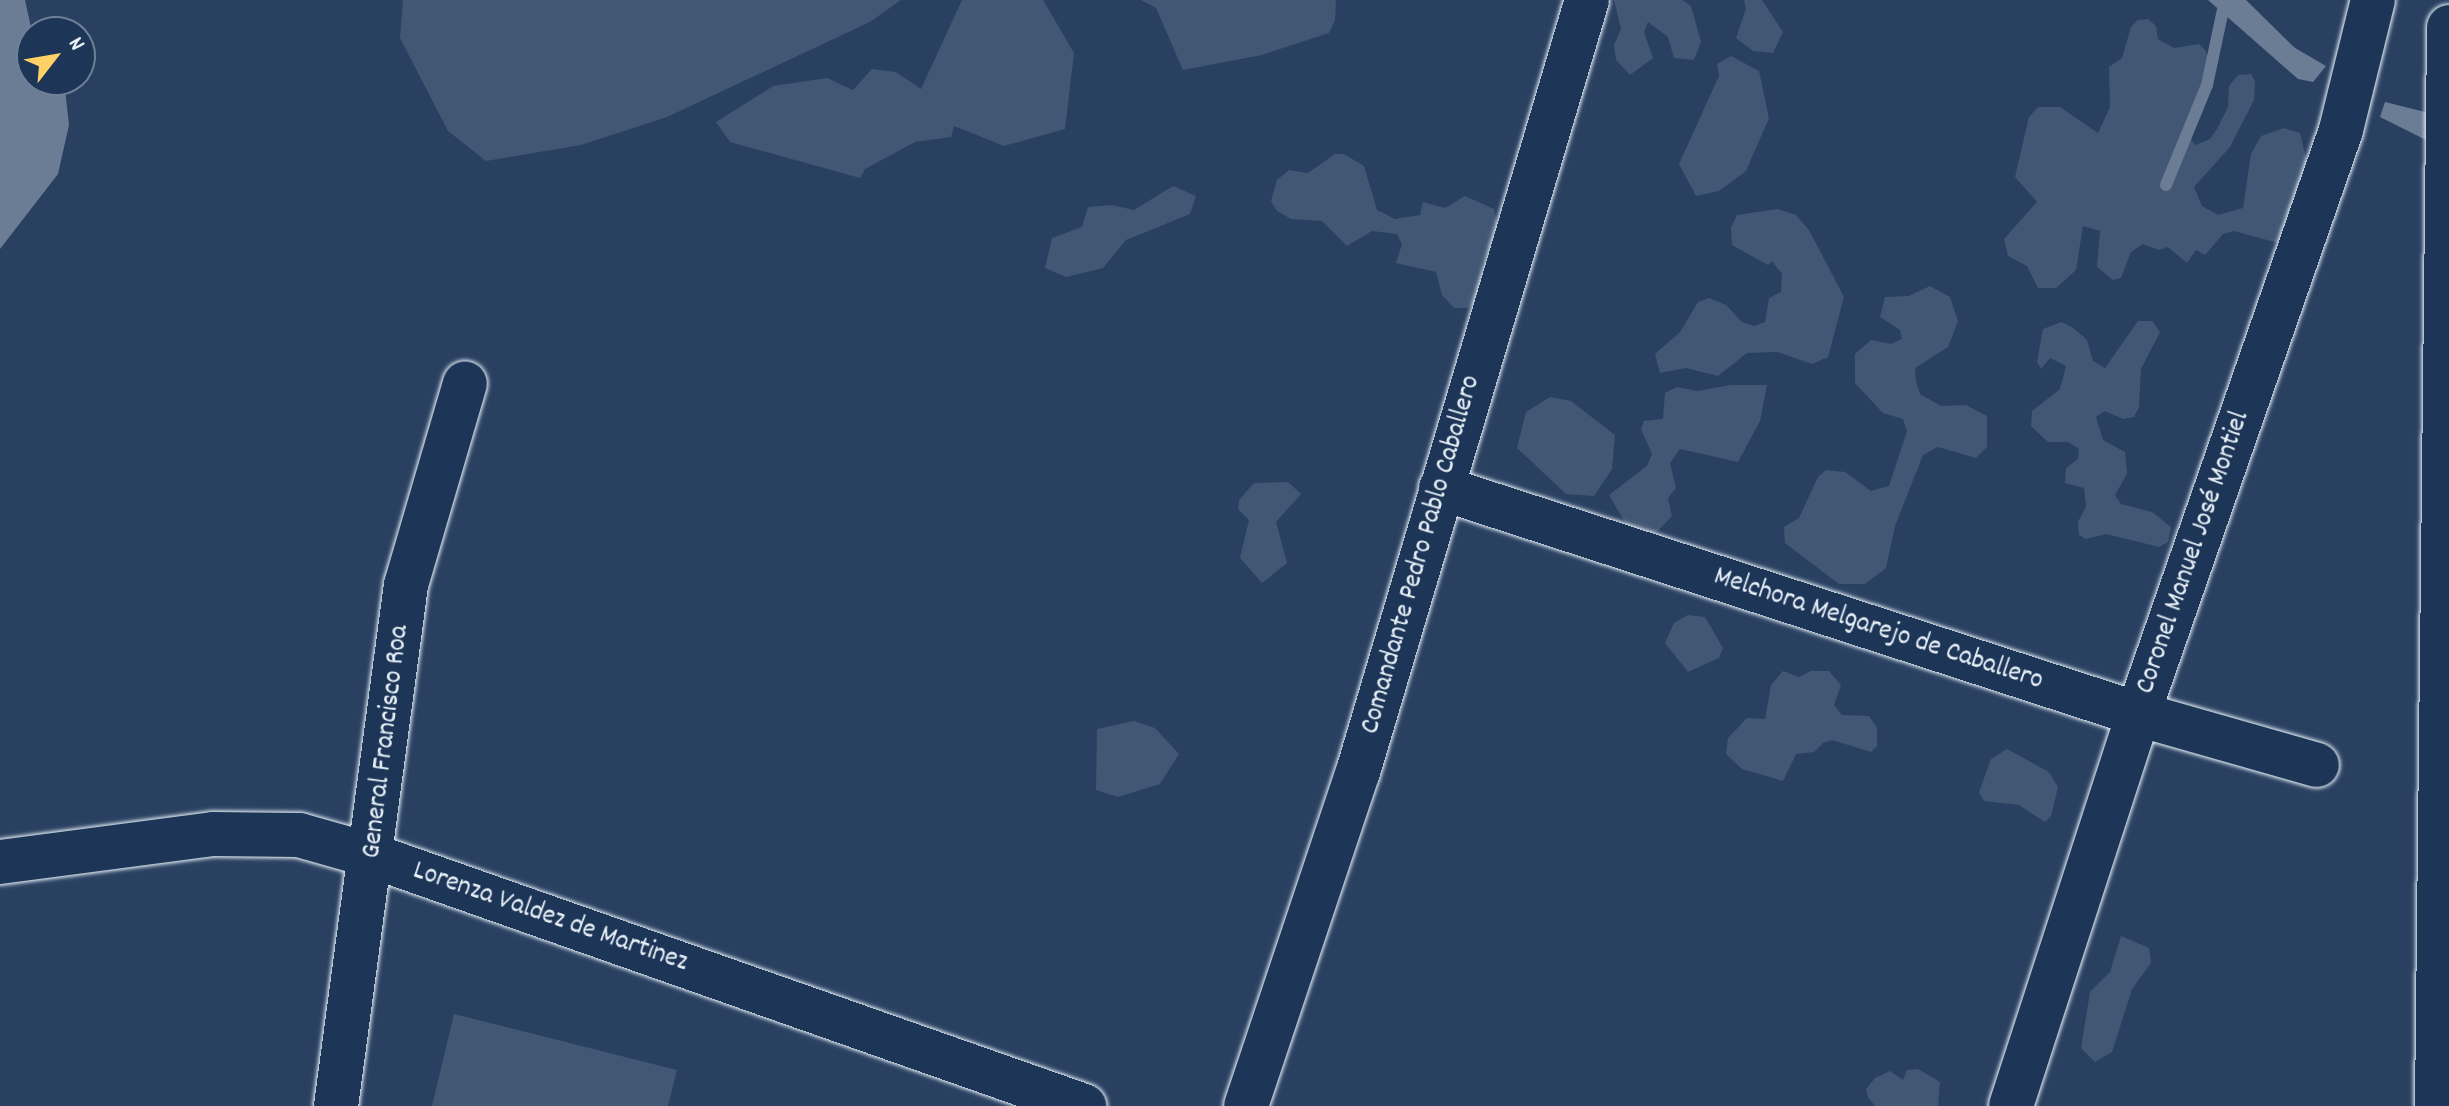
<!DOCTYPE html>
<meta charset="utf-8">
<style>
body{margin:0}
#map{position:relative;width:2449px;height:1106px;overflow:hidden;background:#294061;font-family:Dekko,sans-serif}
div>[style]{position:absolute}
[style*='--x']{left:calc(var(--x)*1px);top:calc(var(--y)*1px);width:calc(var(--w)*1px);rotate:calc(var(--a)*1deg)}
.green>*{inset:0;background:#415774}
.water>*{inset:0;background:#6b7c95}
.stream>*{height:12px;margin:-6px;padding:0 6px;transform-origin:6px;border-radius:6px;background:#6b7c95}
.roads{filter:drop-shadow(0 0 2px #e8f1f8) drop-shadow(0 0 2px #e8f1f8)}
.minor>*{height:44px;margin:-22px;padding:0 22px;transform-origin:22px;border-radius:22px;background:#1d3557}
.highway>*{height:44px;margin:-22px;padding:0 22px;transform-origin:22px;border-radius:22px;background:#1d3557}
span{translate:-50% -50%;white-space:nowrap;text-align:center;line-height:1.15;-webkit-text-stroke:8px #1d3557;paint-order:stroke}
.street-label{font-size:28px;color:#e8f1f8}
.north{position:absolute;left:16px;top:16px;width:80px;height:80px;box-sizing:border-box;background:#1d3557;border:2px solid #6e8097;border-radius:50%;rotate:59deg;font-size:22px;font-weight:700;line-height:32px;text-align:center;color:#e8f1f8}
.north::after{content:'';display:block;margin:auto;width:28px;height:36px;background:#ffd166;clip-path:polygon(50% 0,100% 100%,50% 72%,0 100%)}
</style>
<div id="map">
<div class="green">
<div style="clip-path:polygon(403px 0,901px 0,870px 22px,667px 117px,581px 145px,486px 161px,448px 131px,400px 38px)"></div>
<div style="clip-path:polygon(962px 0,1043px 0,1074px 53px,1065px 129px,1004px 146px,954px 126px,951px 137px,915px 142px,865px 169px,860px 178px,730px 142px,716px 122px,773px 86px,827px 78px,853px 90px,872px 69px,896px 72px,921px 89px)"></div>
<div style="clip-path:polygon(1141px 0,1336px 0,1335px 20px,1329px 33px,1262px 55px,1183px 70px,1156px 8px)"></div>
<div style="clip-path:polygon(1614px 0,1682px 0,1691px 6px,1701px 42px,1694px 60px,1674px 58px,1668px 37px,1648px 22px,1644px 32px,1653px 58px,1630px 75px,1616px 60px,1614px 45px,1621px 29px)"></div>
<div style="clip-path:polygon(1744px 0,1762px 0,1783px 32px,1773px 53px,1753px 51px,1736px 38px,1746px 9px)"></div>
<div style="clip-path:polygon(2148px 19px,2156px 26px,2158px 39px,2174px 48px,2199px 44px,2206px 51px,2213px 84px,2186px 132px,2195px 145px,2210px 139px,2217px 129px,2228px 107px,2229px 86px,2238px 75px,2251px 74px,2255px 81px,2254px 100px,2230px 147px,2194px 187px,2202px 206px,2218px 215px,2243px 208px,2251px 154px,2261px 136px,2284px 128px,2300px 133px,2309px 171px,2285px 238px,2278px 243px,2234px 231px,2223px 234px,2205px 255px,2196px 250px,2187px 263px,2168px 247px,2159px 250px,2143px 244px,2131px 252px,2121px 278px,2113px 280px,2097px 267px,2100px 231px,2083px 226px,2076px 270px,2056px 288px,2038px 288px,2027px 266px,2008px 256px,2004px 239px,2037px 202px,2015px 177px,2029px 117px,2038px 107px,2060px 107px,2098px 133px,2110px 107px,2109px 67px,2122px 58px,2131px 27px,2138px 20px)"></div>
<div style="clip-path:polygon(1731px 56px,1759px 71px,1769px 118px,1746px 171px,1719px 191px,1696px 196px,1679px 164px,1719px 76px,1717px 64px)"></div>
<div style="clip-path:polygon(1335px 154px,1344px 154px,1364px 166px,1377px 210px,1395px 219px,1420px 215px,1423px 202px,1445px 208px,1465px 196px,1494px 209px,1498px 229px,1482px 263px,1478px 300px,1468px 308px,1454px 308px,1442px 295px,1436px 272px,1396px 263px,1402px 244px,1397px 234px,1372px 231px,1347px 246px,1322px 221px,1291px 219px,1277px 211px,1271px 201px,1277px 180px,1289px 170px,1308px 173px)"></div>
<div style="clip-path:polygon(1173px 186px,1196px 196px,1190px 214px,1126px 240px,1103px 268px,1066px 277px,1045px 268px,1052px 238px,1082px 227px,1088px 207px,1112px 205px,1134px 210px)"></div>
<div style="clip-path:polygon(1778px 209px,1796px 215px,1809px 230px,1844px 297px,1828px 357px,1812px 364px,1777px 352px,1747px 353px,1718px 376px,1686px 368px,1660px 373px,1655px 354px,1680px 332px,1698px 302px,1709px 298px,1726px 305px,1742px 322px,1754px 326px,1765px 322px,1769px 298px,1781px 292px,1782px 274px,1772px 261px,1768px 265px,1732px 245px,1731px 228px,1737px 215px)"></div>
<div style="clip-path:polygon(1930px 286px,1950px 297px,1958px 321px,1948px 347px,1915px 368px,1916px 382px,1920px 394px,1941px 406px,1966px 405px,1987px 416px,1987px 447px,1976px 458px,1938px 447px,1923px 455px,1895px 526px,1886px 568px,1865px 584px,1839px 584px,1785px 543px,1784px 527px,1799px 518px,1818px 477px,1826px 470px,1845px 472px,1871px 491px,1889px 486px,1907px 431px,1903px 419px,1883px 413px,1855px 383px,1855px 354px,1871px 340px,1891px 344px,1902px 339px,1900px 330px,1880px 317px,1885px 297px,1909px 296px)"></div>
<div style="clip-path:polygon(2138px 321px,2152px 321px,2160px 332px,2141px 369px,2139px 407px,2134px 417px,2123px 419px,2105px 411px,2096px 417px,2103px 440px,2125px 452px,2127px 474px,2115px 495px,2121px 504px,2152px 512px,2171px 527px,2168px 542px,2159px 547px,2106px 534px,2086px 539px,2079px 535px,2078px 522px,2086px 506px,2084px 488px,2065px 483px,2066px 468px,2078px 459px,2079px 449px,2068px 442px,2048px 442px,2031px 426px,2032px 411px,2060px 389px,2066px 366px,2050px 358px,2041px 369px,2037px 362px,2043px 329px,2061px 322px,2072px 327px,2087px 340px,2093px 361px,2105px 368px)"></div>
<div style="clip-path:polygon(1731px 385px,1767px 385px,1760px 421px,1738px 462px,1680px 449px,1670px 463px,1676px 488px,1668px 498px,1672px 516px,1658px 531px,1643px 536px,1629px 529px,1609px 495px,1647px 466px,1652px 454px,1641px 429px,1644px 421px,1663px 419px,1665px 393px,1677px 387px,1697px 391px)"></div>
<div style="clip-path:polygon(1550px 397px,1571px 401px,1615px 435px,1612px 469px,1594px 496px,1566px 494px,1517px 448px,1526px 412px)"></div>
<div style="clip-path:polygon(1288px 482px,1301px 494px,1276px 522px,1287px 563px,1262px 583px,1240px 558px,1249px 520px,1238px 509px,1239px 500px,1254px 483px)"></div>
<div style="clip-path:polygon(1688px 615px,1705px 617px,1723px 648px,1719px 658px,1688px 672px,1665px 643px,1674px 623px)"></div>
<div style="clip-path:polygon(1783px 671px,1799px 677px,1811px 671px,1829px 671px,1841px 685px,1834px 705px,1842px 715px,1869px 716px,1877px 728px,1877px 746px,1871px 752px,1832px 740px,1823px 743px,1814px 752px,1796px 754px,1783px 781px,1742px 769px,1726px 754px,1728px 738px,1747px 718px,1765px 719px,1771px 685px)"></div>
<div style="clip-path:polygon(1134px 721px,1155px 728px,1179px 754px,1160px 784px,1118px 797px,1096px 790px,1097px 729px)"></div>
<div style="clip-path:polygon(2007px 749px,2049px 772px,2058px 787px,2051px 816px,2045px 822px,2019px 805px,1984px 801px,1979px 792px,1991px 759px)"></div>
<div style="clip-path:polygon(2121px 936px,2149px 948px,2151px 963px,2132px 989px,2112px 1052px,2095px 1062px,2081px 1048px,2090px 992px,2110px 972px)"></div>
<div style="clip-path:polygon(454px 1014px,677px 1070px,668px 1106px,432px 1106px)"></div>
<div style="clip-path:polygon(1918px 1069px,1940px 1082px,1938px 1106px,1875px 1106px,1868px 1097px,1866px 1089px,1875px 1078px,1890px 1071px,1903px 1080px,1907px 1070px)"></div>
</div>
<div class="water">
<div style="clip-path:polygon(0 0,25px 0,32px 32px,32px 80px,64px 80px,69px 125px,58px 174px,0 249px)"></div>
<div style="clip-path:polygon(2208px 0,2246px 0,2295px 48px,2326px 66px,2313px 82px,2298px 79px)"></div>
<div style="clip-path:polygon(2385px 102px,2449px 118px,2446px 150px,2380px 117px)"></div>
</div>
<div class="stream">
<div style="--x:2166;--y:185;--w:108;--a:-67.7"></div>
<div style="--x:2207;--y:85;--w:87;--a:-78"></div>
</div>
<div class="roads">
<div class="minor">
<div style="--x:1441;--y:488;--w:733;--a:17.97"></div>
<div style="--x:2138;--y:714;--w:186;--a:15.9"></div>
<div style="--x:0;--y:862;--w:215;--a:-7.5"></div>
<div style="--x:213;--y:834;--w:86;--a:0.7"></div>
<div style="--x:299;--y:835;--w:77;--a:15.8"></div>
<div style="--x:373;--y:856;--w:754;--a:19.37"></div>
<div style="--x:336;--y:1106;--w:526;--a:-82.35"></div>
<div style="--x:406;--y:585;--w:210;--a:-73.7"></div>
<div style="--x:1246;--y:1106;--w:352;--a:-71.5"></div>
<div style="--x:1358;--y:772;--w:805;--a:-73.48"></div>
<div style="--x:2011;--y:1106;--w:412;--a:-72"></div>
<div style="--x:2138;--y:714;--w:618;--a:-70.83"></div>
<div style="--x:2341;--y:130;--w:134;--a:-76.2"></div>
</div>
<div class="highway">
<div style="--x:2437;--y:1106;--w:1079;--a:-89.36"></div>
</div>
</div>
<div class="street-label">
<span style="left:2194px;top:553px;rotate:-71deg">Coronel Manuel José Montiel</span>
<span style="left:1422px;top:555px;rotate:-74deg">Comandante Pedro Pablo Caballero</span>
<span style="left:1878px;top:630px;rotate:18deg">Melchora Melgarejo de Caballero</span>
<span style="left:387px;top:742px;rotate:-83deg">General Francisco Roa</span>
<span style="left:550px;top:918px;rotate:19deg">Lorenza Valdez de Martinez</span>
</div>
<div class="north">N</div>
</div>
